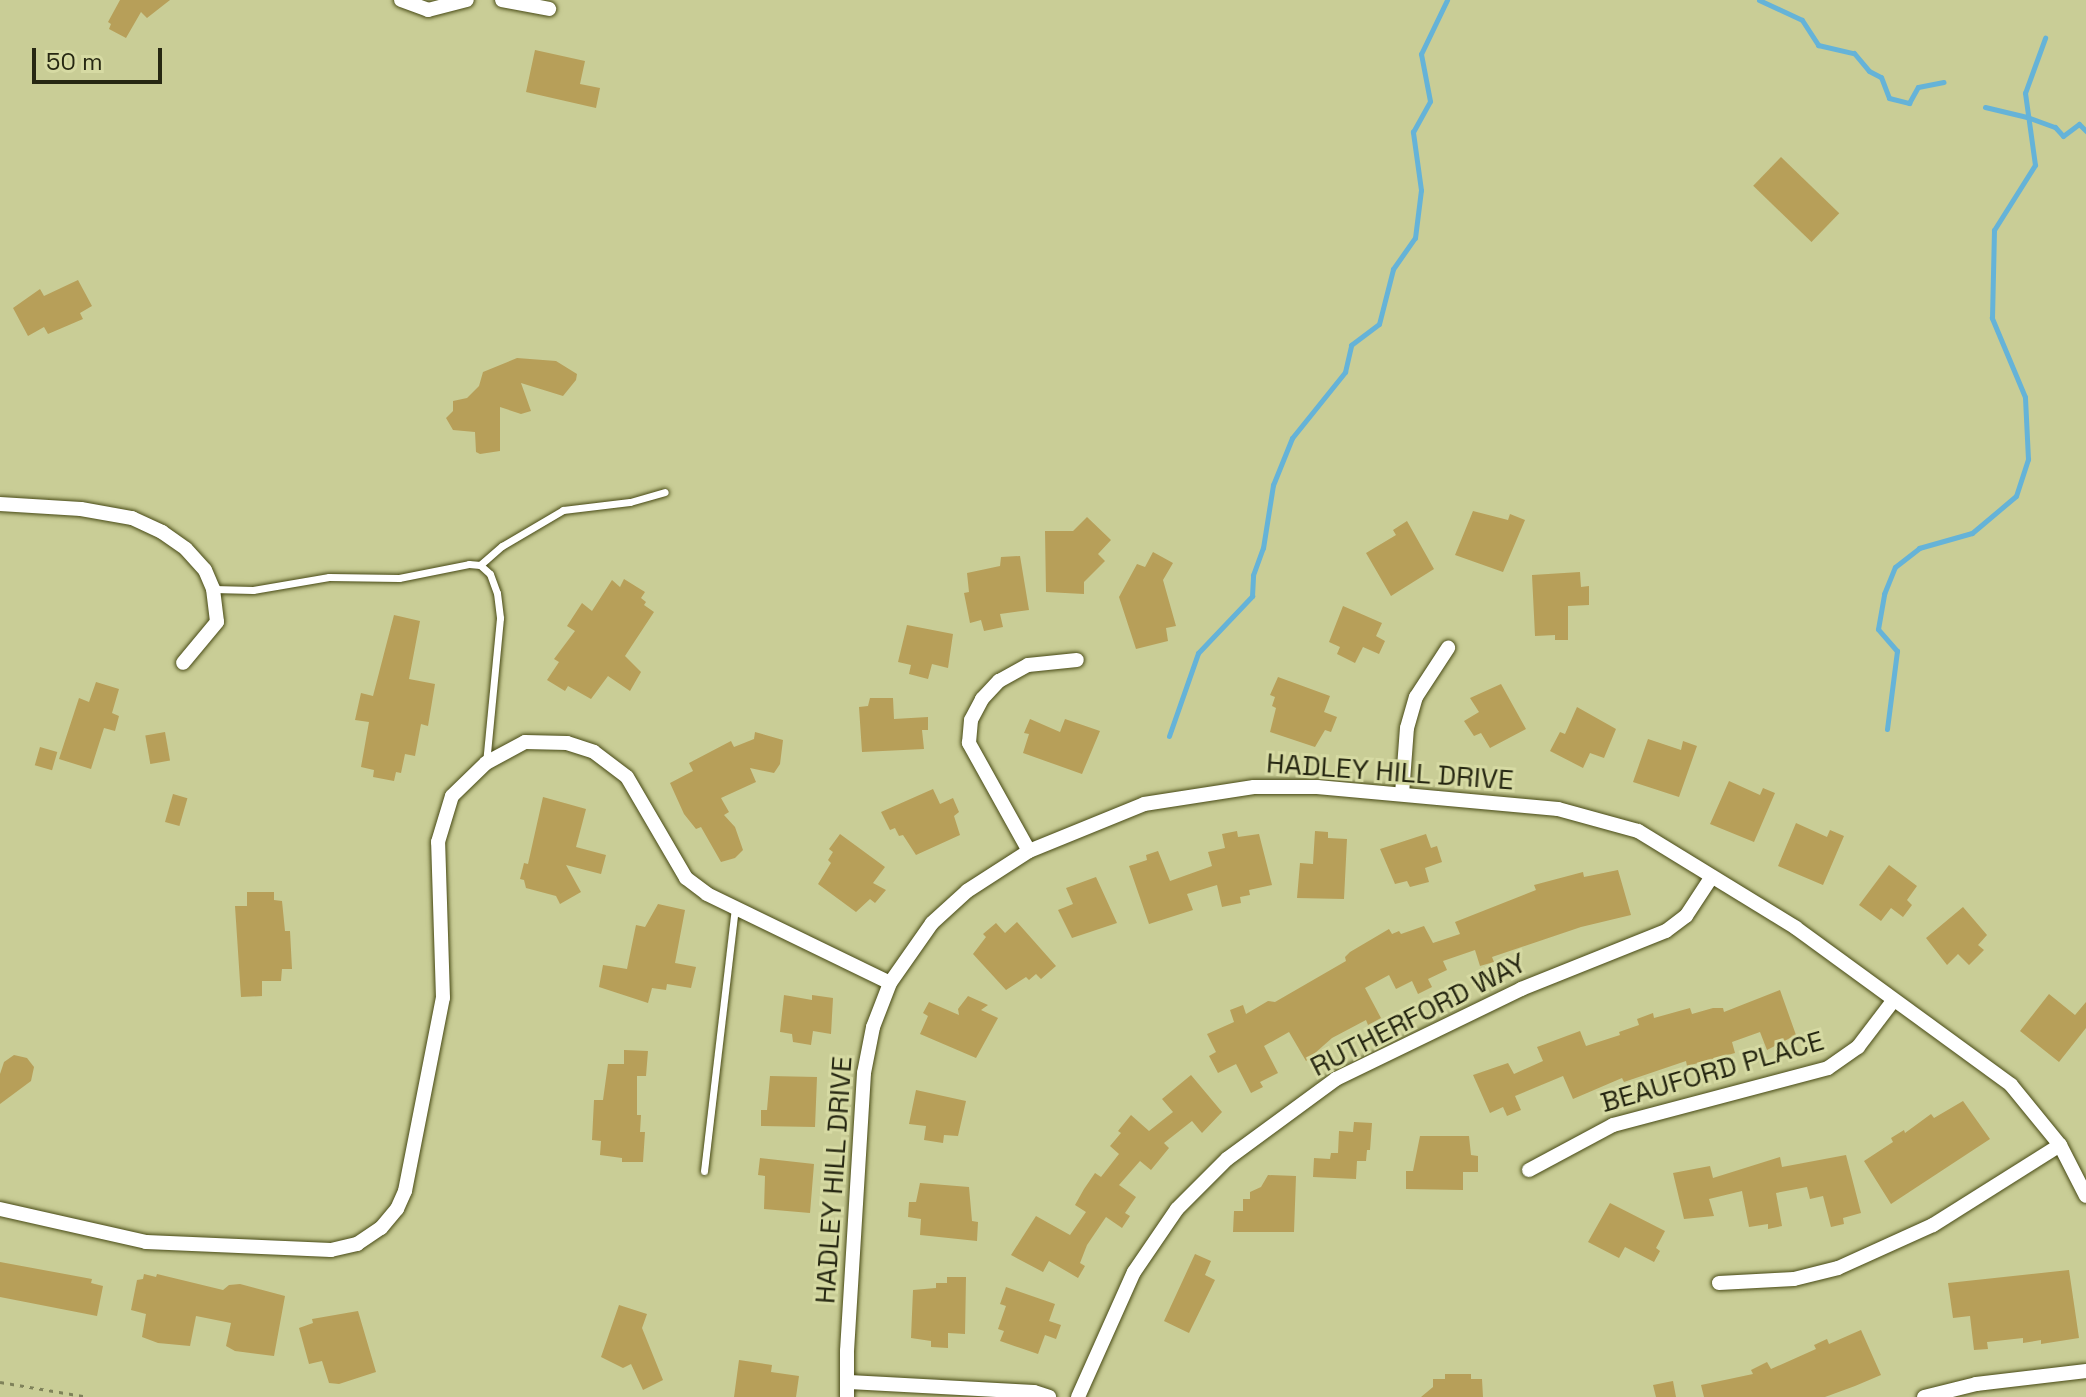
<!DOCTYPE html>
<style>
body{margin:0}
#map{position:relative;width:2086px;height:1397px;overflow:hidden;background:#c9cd96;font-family:"Space Grotesk",sans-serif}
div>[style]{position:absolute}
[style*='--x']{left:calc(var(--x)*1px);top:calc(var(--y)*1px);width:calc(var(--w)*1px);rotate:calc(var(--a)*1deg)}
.stream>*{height:5px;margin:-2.5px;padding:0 2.5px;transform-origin:2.5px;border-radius:2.5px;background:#65b3d8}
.building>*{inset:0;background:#b79f59;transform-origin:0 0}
.path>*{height:3px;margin-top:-1.5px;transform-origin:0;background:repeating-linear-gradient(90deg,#7f825a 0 4px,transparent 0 10px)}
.roads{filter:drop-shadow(0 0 2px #484a15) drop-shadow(0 0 2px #484a15)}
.service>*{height:7px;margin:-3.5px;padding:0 3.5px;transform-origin:3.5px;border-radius:3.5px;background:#fff}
.minor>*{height:14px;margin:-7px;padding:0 7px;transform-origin:7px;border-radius:7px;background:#fff}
span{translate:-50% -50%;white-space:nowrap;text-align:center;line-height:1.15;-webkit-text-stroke:6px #d6daa3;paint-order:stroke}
.street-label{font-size:28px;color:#262712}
.scale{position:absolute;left:32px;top:48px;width:130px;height:36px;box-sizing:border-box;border:4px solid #262712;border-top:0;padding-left:10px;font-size:24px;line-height:28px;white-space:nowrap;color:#262712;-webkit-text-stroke:6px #d6daa3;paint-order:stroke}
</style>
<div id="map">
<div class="stream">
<div style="--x:1759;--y:0;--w:47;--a:24.9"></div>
<div style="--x:1802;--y:20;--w:30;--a:57"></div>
<div style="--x:1818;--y:45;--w:37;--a:13"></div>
<div style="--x:1854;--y:53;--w:23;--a:50"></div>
<div style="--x:1869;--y:71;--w:13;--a:27"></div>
<div style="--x:1881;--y:77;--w:22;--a:69"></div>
<div style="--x:1889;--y:98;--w:21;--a:14"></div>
<div style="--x:1909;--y:103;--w:18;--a:-61"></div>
<div style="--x:1918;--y:87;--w:26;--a:-11"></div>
<div style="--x:1985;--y:107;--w:43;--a:13.4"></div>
<div style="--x:2027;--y:117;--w:30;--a:20"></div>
<div style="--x:2055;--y:127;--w:12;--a:48"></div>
<div style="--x:2063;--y:136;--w:20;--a:-37"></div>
<div style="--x:2079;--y:124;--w:10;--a:45"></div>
<div style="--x:1887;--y:729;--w:79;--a:-82.7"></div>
<div style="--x:1897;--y:651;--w:29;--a:-131"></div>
<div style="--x:1878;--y:629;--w:36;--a:-80"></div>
<div style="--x:1884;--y:594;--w:29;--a:-68"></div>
<div style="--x:1895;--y:567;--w:31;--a:-38"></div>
<div style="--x:1919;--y:548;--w:55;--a:-15.8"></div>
<div style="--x:1972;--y:533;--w:57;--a:-40.1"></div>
<div style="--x:2016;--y:496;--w:39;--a:-72"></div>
<div style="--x:2028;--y:459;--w:62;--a:-92.8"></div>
<div style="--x:2025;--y:397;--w:86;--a:-112.7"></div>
<div style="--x:1992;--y:318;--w:88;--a:-88.7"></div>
<div style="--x:1994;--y:230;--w:77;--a:-57.8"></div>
<div style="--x:2035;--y:165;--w:73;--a:-97.9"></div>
<div style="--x:2025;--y:93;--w:59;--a:-70"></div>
<div style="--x:1169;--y:736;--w:88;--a:-70.7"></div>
<div style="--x:1198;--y:653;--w:79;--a:-46.5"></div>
<div style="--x:1252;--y:596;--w:21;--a:-87"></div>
<div style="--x:1253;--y:575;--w:29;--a:-70"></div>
<div style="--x:1263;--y:548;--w:64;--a:-81"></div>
<div style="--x:1273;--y:485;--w:51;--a:-68"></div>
<div style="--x:1292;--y:438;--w:85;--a:-51.2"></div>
<div style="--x:1345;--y:372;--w:28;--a:-77"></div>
<div style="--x:1351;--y:345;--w:35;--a:-37"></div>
<div style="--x:1379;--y:324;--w:57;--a:-75.7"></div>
<div style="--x:1393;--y:269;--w:38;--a:-55"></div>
<div style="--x:1415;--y:238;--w:48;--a:-82.9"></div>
<div style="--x:1421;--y:190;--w:59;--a:-97.9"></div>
<div style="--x:1413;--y:132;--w:35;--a:-61"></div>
<div style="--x:1430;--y:101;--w:48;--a:-100.8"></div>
<div style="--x:1421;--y:54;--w:60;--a:-64.3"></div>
</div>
<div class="building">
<div style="clip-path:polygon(120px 0,170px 0,147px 18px,141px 12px,126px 38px,109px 29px,111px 24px,108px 22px)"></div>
<div style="clip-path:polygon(535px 50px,585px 61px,580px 84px,600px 88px,596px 108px,526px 92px)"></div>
<div style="left:1781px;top:157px;width:81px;height:40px;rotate:44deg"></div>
<div style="clip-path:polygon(78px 280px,92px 306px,80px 313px,83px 319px,48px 334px,44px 327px,28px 336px,13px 308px,40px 289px,44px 296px)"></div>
<div style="clip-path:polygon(517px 358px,556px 361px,577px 374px,576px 380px,563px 396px,521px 383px,531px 411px,521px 414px,500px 407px,500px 451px,480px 454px,476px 452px,475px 432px,453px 430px,446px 418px,453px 411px,453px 401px,467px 398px,479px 386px,483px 372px)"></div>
<div style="clip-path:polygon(1473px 511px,1508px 520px,1510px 514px,1525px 520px,1503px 572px,1455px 555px)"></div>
<div style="clip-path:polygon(1087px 517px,1111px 540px,1098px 554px,1105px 561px,1084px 582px,1084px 594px,1046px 592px,1045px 531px,1073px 531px)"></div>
<div style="clip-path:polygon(1407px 521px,1434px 569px,1391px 596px,1366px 553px,1396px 535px,1393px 530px)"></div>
<div style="clip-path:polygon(1153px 552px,1173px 563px,1163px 580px,1176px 626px,1166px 628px,1168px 641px,1136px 649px,1119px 597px,1137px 564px,1145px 567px)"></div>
<div style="clip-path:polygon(1020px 556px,1029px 610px,1000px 614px,1003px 627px,984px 631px,981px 620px,970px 623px,964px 593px,969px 592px,967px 573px,1000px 566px,1001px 557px)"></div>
<div style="clip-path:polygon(1580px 572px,1581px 587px,1589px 586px,1589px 605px,1568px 606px,1568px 640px,1555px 640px,1555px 635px,1535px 636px,1532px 575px)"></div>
<div style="clip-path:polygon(624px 579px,645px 592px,641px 598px,646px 602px,644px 605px,654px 612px,625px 656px,641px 672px,630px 691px,608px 676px,591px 699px,568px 686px,565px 691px,547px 680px,559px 662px,554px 659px,575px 631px,567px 626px,582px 603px,592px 611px,612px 580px,620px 587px)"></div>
<div style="clip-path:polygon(1343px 606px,1382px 623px,1376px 636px,1385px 641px,1379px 654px,1363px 647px,1355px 663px,1337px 654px,1340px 647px,1329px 642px)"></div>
<div style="clip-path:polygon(394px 615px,420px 621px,409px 679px,435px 684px,428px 726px,421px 724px,415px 756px,405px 754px,401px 773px,396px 772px,394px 781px,373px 777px,374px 770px,361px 767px,369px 722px,355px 720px,361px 693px,373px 696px)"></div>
<div style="clip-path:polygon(907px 625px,953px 634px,948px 668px,932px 664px,928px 679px,909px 674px,911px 665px,898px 662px)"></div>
<div style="clip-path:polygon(1278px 677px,1330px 696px,1324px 712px,1337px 717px,1331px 732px,1325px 730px,1315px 747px,1270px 732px,1276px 708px,1272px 706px,1275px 697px,1270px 695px)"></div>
<div style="clip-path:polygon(96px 682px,119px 689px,112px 713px,119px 716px,115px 731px,104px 728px,91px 769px,59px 759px,79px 698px,89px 702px)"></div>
<div style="clip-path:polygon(1501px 684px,1526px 729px,1490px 748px,1481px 733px,1474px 736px,1464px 721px,1479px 712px,1470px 698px)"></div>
<div style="clip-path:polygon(870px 698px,893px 698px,894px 719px,928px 717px,928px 730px,922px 730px,924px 749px,862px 752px,859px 707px,868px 706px)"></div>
<div style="clip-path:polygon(1577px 707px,1616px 729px,1604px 758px,1590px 753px,1583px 768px,1550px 751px,1560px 732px,1565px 734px)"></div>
<div style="clip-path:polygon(1030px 719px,1060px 732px,1065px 719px,1100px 731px,1082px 774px,1023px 753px,1029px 734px,1024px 733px)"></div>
<div style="left:165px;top:732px;width:29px;height:20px;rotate:80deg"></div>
<div style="clip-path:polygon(755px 732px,783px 740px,780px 764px,774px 773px,750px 768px,756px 782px,721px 798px,729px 812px,724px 815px,735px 827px,743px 850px,735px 858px,721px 862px,701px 827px,696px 829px,684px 814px,670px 783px,693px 771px,689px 763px,731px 741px,734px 747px,754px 739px)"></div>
<div style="clip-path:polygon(1648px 739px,1681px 750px,1683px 741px,1697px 746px,1679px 797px,1633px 782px)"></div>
<div style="left:40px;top:747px;width:18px;height:19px;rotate:16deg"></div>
<div style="clip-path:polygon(1729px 781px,1760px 795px,1763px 788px,1775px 793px,1754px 842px,1710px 824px)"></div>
<div style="clip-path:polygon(933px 789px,940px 804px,953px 798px,959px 812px,954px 816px,960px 835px,916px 855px,903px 835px,899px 836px,895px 828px,890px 830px,881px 812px)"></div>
<div style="left:173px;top:794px;width:15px;height:29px;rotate:16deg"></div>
<div style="clip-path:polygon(543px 797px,586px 809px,576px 847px,606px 855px,601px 874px,566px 865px,581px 892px,560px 904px,556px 896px,526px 888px,524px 880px,520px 879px,524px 863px,528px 864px)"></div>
<div style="clip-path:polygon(1796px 823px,1827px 837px,1830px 830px,1844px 836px,1823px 885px,1778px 866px)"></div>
<div style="clip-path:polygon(1237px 831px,1238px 837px,1259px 834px,1272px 885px,1249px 890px,1250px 895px,1240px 897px,1241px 903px,1222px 907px,1217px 885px,1187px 894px,1193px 910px,1149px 924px,1129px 866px,1147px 860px,1146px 855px,1158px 851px,1170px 881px,1212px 866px,1208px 852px,1225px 848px,1222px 834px)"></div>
<div style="clip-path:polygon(1315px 831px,1328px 832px,1328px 838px,1347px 839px,1344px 899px,1297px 898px,1300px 863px,1313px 864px)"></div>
<div style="clip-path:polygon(840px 834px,885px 867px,873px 883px,886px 890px,875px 903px,870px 899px,856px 912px,818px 884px,831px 863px,828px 860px,833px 852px,829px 849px)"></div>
<div style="clip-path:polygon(1426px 834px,1431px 848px,1437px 846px,1442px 862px,1425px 868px,1429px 882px,1410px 887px,1407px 881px,1395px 884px,1380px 849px)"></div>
<div style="clip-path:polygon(1889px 865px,1917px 886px,1907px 900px,1912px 905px,1903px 917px,1891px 908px,1881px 921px,1859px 905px)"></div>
<div style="clip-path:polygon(1618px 870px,1631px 915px,1581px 927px,1492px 957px,1494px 962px,1480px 966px,1475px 950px,1443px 961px,1447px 970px,1428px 979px,1432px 987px,1418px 994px,1412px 981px,1396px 989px,1389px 975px,1365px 988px,1381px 1018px,1368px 1025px,1366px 1020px,1332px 1038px,1306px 1061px,1289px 1032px,1264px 1046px,1278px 1073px,1260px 1082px,1263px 1087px,1251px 1093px,1236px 1064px,1218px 1073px,1209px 1056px,1216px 1052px,1207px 1034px,1234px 1022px,1230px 1010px,1243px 1005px,1246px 1014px,1268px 1001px,1275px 1002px,1346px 961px,1345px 957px,1350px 952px,1389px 929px,1392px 934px,1399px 931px,1401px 934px,1424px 926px,1433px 943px,1460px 934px,1455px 922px,1536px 890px,1534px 885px,1583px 872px,1584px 877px)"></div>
<div style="clip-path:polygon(1096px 877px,1117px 923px,1072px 938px,1058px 910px,1073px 904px,1066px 888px)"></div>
<div style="clip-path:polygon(247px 892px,274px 892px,274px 900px,282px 901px,285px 931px,290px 931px,292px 969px,282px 969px,281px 981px,262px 981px,262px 996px,241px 997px,235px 906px,247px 906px)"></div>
<div style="clip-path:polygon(658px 904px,685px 910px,675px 963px,696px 967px,691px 988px,667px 984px,666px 990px,652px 988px,648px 1003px,599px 987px,603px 965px,627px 969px,636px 925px,645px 927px)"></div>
<div style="clip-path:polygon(1963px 907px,1987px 935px,1978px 945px,1984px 950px,1969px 965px,1958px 954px,1947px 965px,1926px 938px)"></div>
<div style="clip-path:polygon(1017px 922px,1056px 966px,1041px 979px,1036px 974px,1029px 980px,1026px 977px,1006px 990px,973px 954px,986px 937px,983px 934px,996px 923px,1005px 933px)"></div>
<div style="clip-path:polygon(1780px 990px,1796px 1035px,1767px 1050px,1760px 1032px,1732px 1042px,1735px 1053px,1687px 1066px,1686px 1061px,1624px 1082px,1622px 1078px,1573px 1099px,1563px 1076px,1515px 1096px,1521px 1110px,1507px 1116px,1503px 1107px,1490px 1113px,1473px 1075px,1508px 1063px,1514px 1074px,1543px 1061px,1537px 1047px,1580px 1031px,1586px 1046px,1620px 1035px,1619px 1032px,1639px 1025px,1637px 1019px,1653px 1013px,1654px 1018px,1690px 1008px,1692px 1014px,1713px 1008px,1723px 1008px,1724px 1012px)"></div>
<div style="clip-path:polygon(2049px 994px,2075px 1015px,2086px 1002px,2086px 1028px,2059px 1062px,2020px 1031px)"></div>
<div style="clip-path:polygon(784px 995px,812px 1000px,812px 995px,833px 998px,831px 1034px,813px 1031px,811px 1045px,793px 1042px,792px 1034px,780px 1032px)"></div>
<div style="clip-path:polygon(968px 996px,988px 1005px,981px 1010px,998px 1018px,976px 1058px,920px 1034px,928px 1016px,923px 1013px,929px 1002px,959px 1015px,958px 1009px)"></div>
<div style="clip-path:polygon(624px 1050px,648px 1051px,646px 1076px,637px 1076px,637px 1115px,641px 1115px,640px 1132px,645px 1132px,643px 1162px,622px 1162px,622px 1158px,600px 1155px,601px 1141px,592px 1140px,594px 1100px,603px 1100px,608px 1064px,624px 1064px)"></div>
<div style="clip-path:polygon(14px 1055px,27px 1058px,34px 1067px,31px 1081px,0 1104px,0 1074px,4px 1062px)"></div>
<div style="clip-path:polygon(1191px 1075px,1222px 1112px,1202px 1133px,1192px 1121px,1164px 1143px,1169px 1148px,1151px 1170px,1140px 1161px,1119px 1185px,1136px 1197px,1125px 1213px,1130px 1216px,1122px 1228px,1106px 1217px,1087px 1245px,1080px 1263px,1085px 1266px,1078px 1278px,1049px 1261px,1043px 1272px,1011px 1255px,1036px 1216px,1070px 1235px,1086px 1212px,1075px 1205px,1084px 1189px,1095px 1173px,1101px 1177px,1119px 1154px,1110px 1146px,1121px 1133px,1118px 1131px,1131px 1115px,1149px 1131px,1173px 1112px,1162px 1099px)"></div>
<div style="clip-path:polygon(770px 1076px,817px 1077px,815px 1127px,761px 1126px,761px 1110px,767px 1110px)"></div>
<div style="clip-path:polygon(916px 1090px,966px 1101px,958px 1136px,944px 1135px,943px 1143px,924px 1140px,926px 1126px,909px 1124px)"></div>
<div style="clip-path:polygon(1963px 1101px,1990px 1139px,1891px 1204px,1864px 1161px,1893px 1142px,1891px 1138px,1904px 1130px,1905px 1133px,1931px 1114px,1934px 1118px)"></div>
<div style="clip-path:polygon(1354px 1122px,1372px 1123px,1370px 1150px,1367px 1150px,1366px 1161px,1357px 1161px,1356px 1179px,1313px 1177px,1314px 1158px,1330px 1159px,1331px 1153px,1338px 1153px,1339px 1131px,1353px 1132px)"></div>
<div style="clip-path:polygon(1420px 1136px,1469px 1136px,1471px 1155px,1478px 1156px,1478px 1172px,1463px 1172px,1463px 1190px,1406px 1189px,1406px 1171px,1413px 1171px)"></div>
<div style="clip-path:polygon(1846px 1155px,1861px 1213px,1843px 1218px,1844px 1224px,1831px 1227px,1823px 1196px,1810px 1199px,1807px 1187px,1776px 1193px,1782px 1226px,1768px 1229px,1768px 1224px,1749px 1227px,1742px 1191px,1709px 1199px,1714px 1216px,1684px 1219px,1673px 1173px,1710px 1166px,1713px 1178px,1780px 1157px,1782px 1167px)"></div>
<div style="clip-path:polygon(760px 1158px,814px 1164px,810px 1213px,764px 1209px,765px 1176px,758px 1175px)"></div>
<div style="clip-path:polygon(1268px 1175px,1296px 1176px,1294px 1232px,1233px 1232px,1234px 1211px,1243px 1211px,1243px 1199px,1250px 1199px,1250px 1192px,1261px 1187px)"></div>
<div style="clip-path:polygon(920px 1183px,969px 1187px,972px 1221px,978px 1222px,977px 1241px,920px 1235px,921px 1219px,908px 1217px,909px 1202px,916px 1202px)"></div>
<div style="clip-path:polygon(1610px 1203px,1665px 1231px,1656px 1248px,1660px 1251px,1654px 1262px,1625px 1247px,1619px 1258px,1588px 1242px)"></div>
<div style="clip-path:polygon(1195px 1254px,1211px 1261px,1205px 1275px,1215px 1280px,1189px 1333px,1164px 1321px)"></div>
<div style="clip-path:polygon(0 1262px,92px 1279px,91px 1283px,103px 1286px,97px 1316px,0 1297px)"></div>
<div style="clip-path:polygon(2069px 1270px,2079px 1338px,2041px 1344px,2041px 1340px,2023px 1343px,2023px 1338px,1987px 1342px,1988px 1349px,1974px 1350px,1970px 1316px,1953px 1318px,1948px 1283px)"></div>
<div style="clip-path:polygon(144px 1274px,156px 1277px,157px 1274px,223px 1290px,229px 1285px,240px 1284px,285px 1296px,274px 1356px,235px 1351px,226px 1346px,231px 1323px,196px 1316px,190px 1346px,158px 1343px,142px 1337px,146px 1314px,131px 1310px,137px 1280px,143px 1279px)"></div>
<div style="clip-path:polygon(947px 1277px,966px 1277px,965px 1334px,948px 1333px,948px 1348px,931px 1347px,931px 1341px,911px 1338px,913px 1290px,936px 1288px,936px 1283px,947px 1283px)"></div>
<div style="clip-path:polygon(1006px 1287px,1055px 1304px,1049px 1321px,1061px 1325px,1056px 1339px,1045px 1335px,1038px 1354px,1000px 1341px,1004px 1331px,998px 1329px,1006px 1306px,1000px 1304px)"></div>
<div style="clip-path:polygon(619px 1305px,647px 1314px,642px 1328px,663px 1380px,643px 1390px,631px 1364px,623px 1368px,601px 1357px)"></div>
<div style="clip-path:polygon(358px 1311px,376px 1372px,339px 1384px,329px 1383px,322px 1361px,309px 1364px,299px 1328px,313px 1323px,312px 1319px)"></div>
<div style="clip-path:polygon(1861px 1330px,1881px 1375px,1855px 1386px,1825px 1397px,1704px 1397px,1701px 1385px,1753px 1374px,1751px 1370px,1767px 1362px,1771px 1369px,1816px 1349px,1814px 1345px,1827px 1339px,1829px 1344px)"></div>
<div style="clip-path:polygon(739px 1360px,772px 1365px,771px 1372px,799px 1376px,796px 1397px,734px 1397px)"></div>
<div style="clip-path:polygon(1445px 1374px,1471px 1374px,1471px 1379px,1482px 1379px,1483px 1397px,1421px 1397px,1433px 1387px,1433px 1379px,1445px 1379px)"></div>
<div style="clip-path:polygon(1673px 1381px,1676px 1397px,1656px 1397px,1653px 1385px)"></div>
</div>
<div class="path">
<div style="--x:0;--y:1382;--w:90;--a:9.6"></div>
</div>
<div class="roads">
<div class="service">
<div style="--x:480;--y:565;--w:29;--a:-41"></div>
<div style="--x:502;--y:546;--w:71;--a:-30.5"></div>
<div style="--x:563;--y:510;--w:67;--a:-6.8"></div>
<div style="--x:630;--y:502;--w:36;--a:-16"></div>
<div style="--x:213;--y:589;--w:40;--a:1.4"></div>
<div style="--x:253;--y:590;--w:77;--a:-9.7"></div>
<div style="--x:329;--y:577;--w:70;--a:0.8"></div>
<div style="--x:399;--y:578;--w:71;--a:-11.3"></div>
<div style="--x:469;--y:564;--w:11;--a:5"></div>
<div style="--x:480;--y:565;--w:13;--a:42"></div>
<div style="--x:490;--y:574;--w:20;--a:70"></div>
<div style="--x:497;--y:593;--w:25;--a:83"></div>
<div style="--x:500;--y:618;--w:146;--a:95.5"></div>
<div style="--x:704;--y:1171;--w:265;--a:-83.3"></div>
</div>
<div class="minor">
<div style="--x:401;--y:0;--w:29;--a:20"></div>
<div style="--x:428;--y:10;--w:40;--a:-14.4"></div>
<div style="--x:502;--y:0;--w:48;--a:10.8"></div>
<div style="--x:0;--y:504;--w:81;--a:3.5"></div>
<div style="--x:81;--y:509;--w:52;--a:10"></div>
<div style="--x:132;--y:518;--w:33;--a:25"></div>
<div style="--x:162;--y:532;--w:29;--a:35"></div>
<div style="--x:186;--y:549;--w:28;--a:48"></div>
<div style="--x:205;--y:570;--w:21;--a:67"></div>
<div style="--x:213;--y:589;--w:33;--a:83"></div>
<div style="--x:217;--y:622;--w:53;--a:129.7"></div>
<div style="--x:1402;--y:794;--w:66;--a:-85.7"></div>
<div style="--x:1407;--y:728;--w:32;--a:-74"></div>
<div style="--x:1416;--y:697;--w:59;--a:-56.9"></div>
<div style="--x:1029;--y:851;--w:124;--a:-119.1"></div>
<div style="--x:969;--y:743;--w:23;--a:-85"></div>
<div style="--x:971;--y:720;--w:24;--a:-62"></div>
<div style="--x:982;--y:699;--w:25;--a:-47"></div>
<div style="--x:999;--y:681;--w:33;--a:-29"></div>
<div style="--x:1028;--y:665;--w:49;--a:-5.8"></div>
<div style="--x:1529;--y:1170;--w:95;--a:-28.2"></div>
<div style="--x:1613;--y:1125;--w:222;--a:-14.8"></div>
<div style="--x:1828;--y:1068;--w:37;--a:-35"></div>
<div style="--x:1858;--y:1047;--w:58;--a:-52.7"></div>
<div style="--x:0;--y:1209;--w:150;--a:12.7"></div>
<div style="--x:146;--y:1242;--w:185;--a:2.5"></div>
<div style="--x:331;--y:1250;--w:27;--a:-13"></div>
<div style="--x:357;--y:1244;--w:29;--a:-34"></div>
<div style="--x:381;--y:1228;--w:25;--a:-50"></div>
<div style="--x:397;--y:1209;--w:20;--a:-66"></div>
<div style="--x:405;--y:1191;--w:197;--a:-78.9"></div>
<div style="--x:443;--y:998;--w:156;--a:-91.8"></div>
<div style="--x:438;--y:842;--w:48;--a:-73.1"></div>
<div style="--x:452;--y:796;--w:47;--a:-44.1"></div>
<div style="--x:486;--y:763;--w:44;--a:-28.3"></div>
<div style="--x:525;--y:742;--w:42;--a:1.4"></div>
<div style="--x:567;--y:743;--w:28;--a:18"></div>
<div style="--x:594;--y:752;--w:41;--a:37.1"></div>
<div style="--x:627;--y:777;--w:117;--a:59.7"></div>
<div style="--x:686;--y:878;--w:26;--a:37"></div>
<div style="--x:707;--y:894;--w:203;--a:25.9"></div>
<div style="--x:1719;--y:1283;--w:75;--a:-3.1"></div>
<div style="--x:1794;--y:1279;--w:45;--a:-14"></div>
<div style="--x:1838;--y:1268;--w:104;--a:-24.4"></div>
<div style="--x:1933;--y:1225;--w:150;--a:-32.2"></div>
<div style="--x:849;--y:1382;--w:185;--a:3.1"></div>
<div style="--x:1034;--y:1392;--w:16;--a:18"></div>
<div style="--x:847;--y:1397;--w:46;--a:-90"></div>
<div style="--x:847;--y:1351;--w:279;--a:-86.5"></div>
<div style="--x:864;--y:1073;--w:47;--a:-78.9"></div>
<div style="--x:873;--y:1027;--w:47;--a:-68.9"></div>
<div style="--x:890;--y:983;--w:73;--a:-55"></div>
<div style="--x:932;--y:923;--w:47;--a:-42.4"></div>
<div style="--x:967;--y:891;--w:74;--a:-32.8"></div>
<div style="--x:1029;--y:851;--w:124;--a:-22.2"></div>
<div style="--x:1144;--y:804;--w:111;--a:-8.8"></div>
<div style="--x:1254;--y:787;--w:63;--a:0"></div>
<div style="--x:1317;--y:787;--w:242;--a:5.2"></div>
<div style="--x:1558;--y:809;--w:83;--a:15.4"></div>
<div style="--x:1638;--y:831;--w:185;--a:31.5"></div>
<div style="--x:1796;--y:928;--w:266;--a:36.1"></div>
<div style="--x:2011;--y:1085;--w:77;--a:50.8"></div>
<div style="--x:2060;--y:1145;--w:57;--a:63"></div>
<div style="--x:1078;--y:1397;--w:137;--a:-65.9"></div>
<div style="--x:1134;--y:1272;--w:76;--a:-55.7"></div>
<div style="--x:1177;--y:1209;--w:71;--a:-45"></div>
<div style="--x:1227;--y:1159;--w:135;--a:-36.3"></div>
<div style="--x:1336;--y:1079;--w:206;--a:-25.9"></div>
<div style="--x:1521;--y:989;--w:156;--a:-21.8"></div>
<div style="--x:1666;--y:931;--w:25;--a:-37"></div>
<div style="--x:1686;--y:916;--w:45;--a:-56.7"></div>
<div style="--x:1924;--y:1397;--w:54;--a:-14"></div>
<div style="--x:1976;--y:1384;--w:111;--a:-6.7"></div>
</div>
</div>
<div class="street-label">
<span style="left:1390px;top:771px;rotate:4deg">HADLEY HILL DRIVE</span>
<span style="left:1418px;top:1014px;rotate:-27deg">RUTHERFORD WAY</span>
<span style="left:1712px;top:1071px;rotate:-16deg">BEAUFORD PLACE</span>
<span style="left:833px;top:1180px;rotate:-86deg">HADLEY HILL DRIVE</span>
</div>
<div class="scale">50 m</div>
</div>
